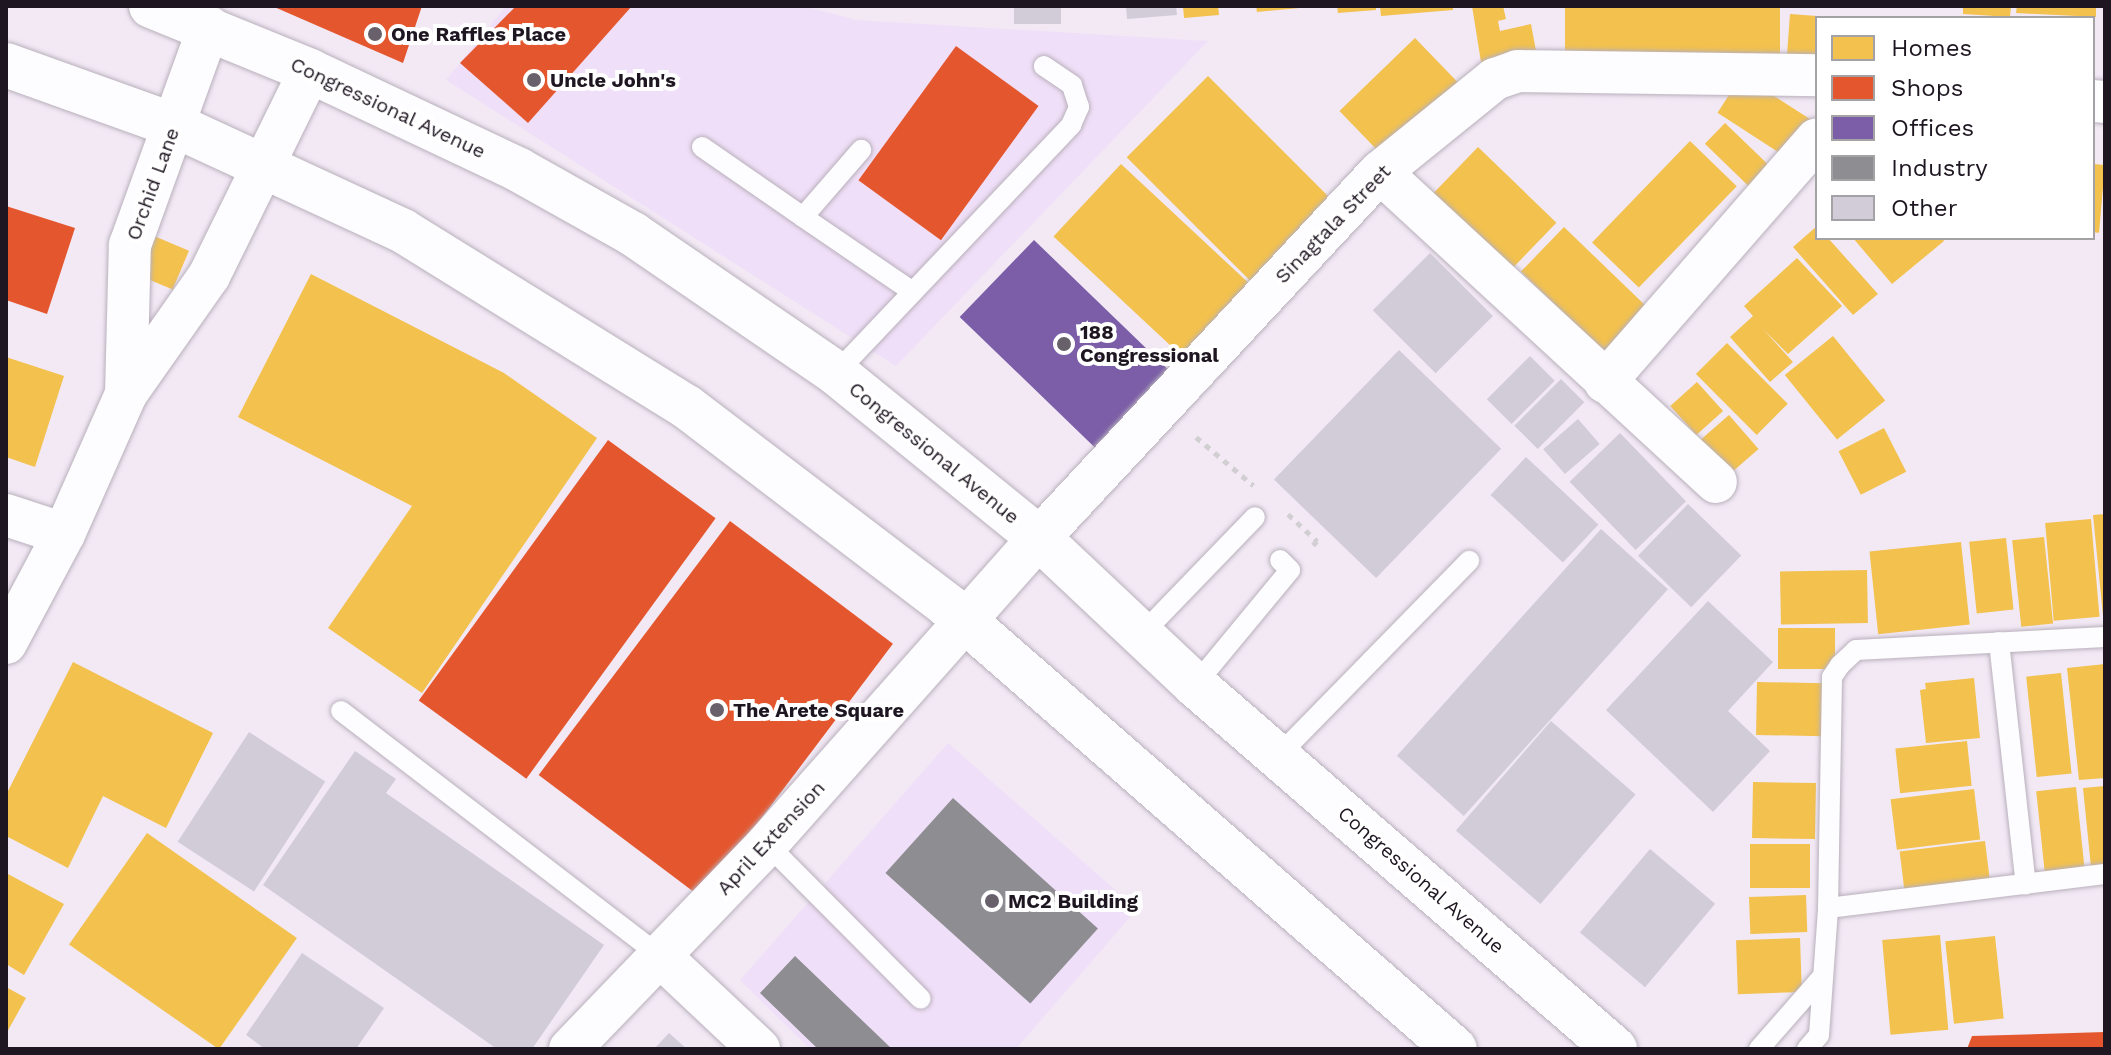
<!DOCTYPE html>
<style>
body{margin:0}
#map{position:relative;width:2111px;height:1055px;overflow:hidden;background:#f2e9f5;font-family:"Work Sans",sans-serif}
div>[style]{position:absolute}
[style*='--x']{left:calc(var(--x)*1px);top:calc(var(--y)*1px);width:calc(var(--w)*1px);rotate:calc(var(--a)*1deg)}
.built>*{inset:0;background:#f0dff8}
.homes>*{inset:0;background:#f2c14e;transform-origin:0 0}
.shops>*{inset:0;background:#e4572e;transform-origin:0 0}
.offices>*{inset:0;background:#7b5ea7;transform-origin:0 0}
.industry>*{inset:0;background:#8d8d92;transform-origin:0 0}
.building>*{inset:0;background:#d2ccd8;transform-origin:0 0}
.path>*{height:5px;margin-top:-2.5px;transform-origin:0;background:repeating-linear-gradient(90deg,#d2cfd3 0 6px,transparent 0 12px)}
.roads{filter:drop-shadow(0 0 2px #b8b0bb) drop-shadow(0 0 2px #b8b0bb)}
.lane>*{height:20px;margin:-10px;padding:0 10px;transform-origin:10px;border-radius:10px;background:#fdfcfe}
.street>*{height:42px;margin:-21px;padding:0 21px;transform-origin:21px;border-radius:21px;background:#fdfcfe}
.secondary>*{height:44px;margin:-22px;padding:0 22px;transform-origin:22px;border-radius:22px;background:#fdfcfe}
.dots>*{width:22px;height:22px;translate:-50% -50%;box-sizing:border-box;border:4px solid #fff;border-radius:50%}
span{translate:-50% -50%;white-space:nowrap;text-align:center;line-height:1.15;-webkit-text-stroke:8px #fff;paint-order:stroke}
.poi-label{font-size:20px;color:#1e1621;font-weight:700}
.left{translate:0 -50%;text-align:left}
.street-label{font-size:20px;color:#1e1621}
.frame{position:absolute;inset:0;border:8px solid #1e1621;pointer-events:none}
.legend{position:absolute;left:1815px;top:16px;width:280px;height:224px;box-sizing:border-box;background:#fff;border:2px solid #a5a2a6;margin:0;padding:10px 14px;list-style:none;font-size:24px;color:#1e1621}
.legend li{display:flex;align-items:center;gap:16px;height:40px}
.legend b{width:40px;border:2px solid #a5a2a6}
</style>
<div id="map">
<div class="built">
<div style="clip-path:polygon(506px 6px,804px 6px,856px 20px,1208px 41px,896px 366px,446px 80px)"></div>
<div style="clip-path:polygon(948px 743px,1137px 909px,1016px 1049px,810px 1049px,740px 980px)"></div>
</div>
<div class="homes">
<div style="clip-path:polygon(1183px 6px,1218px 6px,1219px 15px,1184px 18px)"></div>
<div style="clip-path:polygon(1256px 6px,1300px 6px,1300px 8px,1257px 12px)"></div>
<div style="clip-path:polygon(1337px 6px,1376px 6px,1376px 10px,1338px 13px)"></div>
<div style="clip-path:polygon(1380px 6px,1453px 6px,1453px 10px,1381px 16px)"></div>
<div style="clip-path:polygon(1472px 6px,1503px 6px,1506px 19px,1498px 21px,1500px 31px,1531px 24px,1536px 51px,1481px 62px)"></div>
<div style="left:1565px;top:6px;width:215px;height:56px"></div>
<div style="clip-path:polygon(1963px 6px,2011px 6px,2010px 17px,1963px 14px)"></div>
<div style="clip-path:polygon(2017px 6px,2096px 6px,2096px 17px,2016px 13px)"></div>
<div style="clip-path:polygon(1790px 14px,1817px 16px,1817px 71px,1786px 68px)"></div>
<div style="left:1415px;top:38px;width:65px;height:105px;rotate:46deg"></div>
<div style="left:1742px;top:75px;width:81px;height:45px;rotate:33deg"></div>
<div style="left:1208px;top:76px;width:188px;height:115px;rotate:45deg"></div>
<div style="left:1725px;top:123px;width:61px;height:29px;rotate:44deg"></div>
<div style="left:1690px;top:141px;width:65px;height:141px;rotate:44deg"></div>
<div style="left:1478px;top:147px;width:109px;height:66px;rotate:44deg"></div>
<div style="left:1121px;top:164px;width:183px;height:99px;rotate:43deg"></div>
<div style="left:2093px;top:164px;width:12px;height:68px;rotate:5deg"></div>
<div style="clip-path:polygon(1817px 226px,1817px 238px,1828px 238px,1878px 294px,1853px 315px,1793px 247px)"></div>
<div style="left:1564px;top:227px;width:129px;height:62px;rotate:44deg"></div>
<div style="left:154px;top:236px;width:38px;height:42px;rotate:23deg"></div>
<div style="clip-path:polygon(1853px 238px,1942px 238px,1944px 241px,1892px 284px)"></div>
<div style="clip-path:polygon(1797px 258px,1842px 306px,1788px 354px,1763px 329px,1793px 362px,1770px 382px,1730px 337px,1753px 316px,1744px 306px)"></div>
<div style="clip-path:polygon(311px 274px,504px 373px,597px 438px,422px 693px,328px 628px,412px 506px,238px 417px)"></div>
<div style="left:1833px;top:336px;width:83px;height:62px;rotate:51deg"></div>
<div style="left:1727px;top:343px;width:86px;height:44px;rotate:45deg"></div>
<div style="clip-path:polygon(6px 357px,64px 376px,35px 467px,6px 457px)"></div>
<div style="left:1697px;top:382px;width:39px;height:36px;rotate:48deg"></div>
<div style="left:1729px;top:415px;width:45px;height:38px;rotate:49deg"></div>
<div style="left:1884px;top:428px;width:49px;height:51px;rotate:63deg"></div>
<div style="clip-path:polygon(2105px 514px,2105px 616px,2103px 616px,2093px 515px)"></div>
<div style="left:2091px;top:519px;width:98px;height:46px;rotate:85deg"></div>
<div style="left:2044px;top:537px;width:87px;height:32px;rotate:84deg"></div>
<div style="left:2006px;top:538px;width:72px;height:37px;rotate:84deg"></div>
<div style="left:1961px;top:542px;width:83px;height:92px;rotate:84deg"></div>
<div style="left:1867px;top:570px;width:53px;height:87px;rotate:89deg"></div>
<div style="left:1778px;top:628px;width:57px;height:41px"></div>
<div style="clip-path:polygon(73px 662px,213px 733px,166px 828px,103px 796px,68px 868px,6px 836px,6px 795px)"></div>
<div style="clip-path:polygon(2105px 664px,2105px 778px,2079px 780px,2067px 668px)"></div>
<div style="left:2061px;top:673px;width:101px;height:35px;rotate:84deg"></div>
<div style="clip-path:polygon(1974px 678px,1980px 738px,1926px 743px,1920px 690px,1926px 689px,1925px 683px)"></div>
<div style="left:1757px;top:682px;width:67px;height:53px;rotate:1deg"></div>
<div style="left:1967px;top:741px;width:45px;height:72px;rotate:84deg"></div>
<div style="left:1753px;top:782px;width:63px;height:56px;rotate:1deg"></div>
<div style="clip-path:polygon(2105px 786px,2105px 866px,2091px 867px,2083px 788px)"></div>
<div style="left:2076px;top:787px;width:83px;height:40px;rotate:84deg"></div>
<div style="left:1974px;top:789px;width:51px;height:84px;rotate:83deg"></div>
<div style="left:147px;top:833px;width:183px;height:136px;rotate:35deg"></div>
<div style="left:1985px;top:841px;width:46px;height:86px;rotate:83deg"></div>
<div style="left:1750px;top:844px;width:60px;height:44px"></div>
<div style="clip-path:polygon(6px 873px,64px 904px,24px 975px,6px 964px)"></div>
<div style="left:1806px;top:895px;width:37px;height:57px;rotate:88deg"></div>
<div style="left:1940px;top:935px;width:95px;height:58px;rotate:85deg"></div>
<div style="left:1995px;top:936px;width:83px;height:50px;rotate:84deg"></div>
<div style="left:1800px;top:938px;width:54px;height:64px;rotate:88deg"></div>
<div style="clip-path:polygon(6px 987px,26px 998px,6px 1034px)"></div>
</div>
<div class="shops">
<div style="clip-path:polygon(272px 6px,422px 6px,403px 63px)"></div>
<div style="clip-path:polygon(516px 6px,632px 6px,528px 123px,460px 63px)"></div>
<div style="left:956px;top:46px;width:102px;height:166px;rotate:36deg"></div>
<div style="clip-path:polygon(6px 206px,75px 228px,47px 314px,6px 300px)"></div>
<div style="left:608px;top:440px;width:133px;height:322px;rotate:36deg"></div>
<div style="left:730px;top:521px;width:204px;height:318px;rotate:37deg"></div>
<div style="clip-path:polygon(2105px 1032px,2105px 1049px,1967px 1049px,1972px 1036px)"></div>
</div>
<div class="offices">
<div style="left:1034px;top:240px;width:189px;height:107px;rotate:44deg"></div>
</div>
<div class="industry">
<div style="left:953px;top:798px;width:195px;height:101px;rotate:42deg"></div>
<div style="clip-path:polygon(795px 956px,892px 1049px,818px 1049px,760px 993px)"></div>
</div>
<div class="building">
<div style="left:1014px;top:6px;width:47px;height:18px"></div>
<div style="clip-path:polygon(1126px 6px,1176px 6px,1177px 15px,1127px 19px)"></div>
<div style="left:1430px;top:253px;width:89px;height:81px;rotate:45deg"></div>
<div style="left:1399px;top:350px;width:142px;height:180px;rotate:44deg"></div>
<div style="left:1530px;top:356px;width:35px;height:61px;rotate:45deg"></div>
<div style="left:1561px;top:379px;width:33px;height:66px;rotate:45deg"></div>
<div style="left:1578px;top:419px;width:33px;height:46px;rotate:49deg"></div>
<div style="left:1620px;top:433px;width:95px;height:70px;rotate:46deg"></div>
<div style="left:1526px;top:457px;width:99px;height:52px;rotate:43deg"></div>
<div style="left:1688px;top:504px;width:74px;height:72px;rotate:44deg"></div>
<div style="left:1601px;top:529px;width:90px;height:305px;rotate:42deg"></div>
<div style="clip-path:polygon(1708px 601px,1773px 662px,1728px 711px,1770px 751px,1713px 812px,1606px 710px)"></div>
<div style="left:1551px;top:721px;width:112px;height:145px;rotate:41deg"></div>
<div style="left:249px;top:732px;width:91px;height:131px;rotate:33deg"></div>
<div style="clip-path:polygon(355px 751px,396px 779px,386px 793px,604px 945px,532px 1049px,497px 1049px,263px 885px)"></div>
<div style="left:1650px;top:849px;width:85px;height:109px;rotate:40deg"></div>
<div style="clip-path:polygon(302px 953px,384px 1008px,356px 1049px,265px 1049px,246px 1035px)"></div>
<div style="clip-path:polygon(669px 1033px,687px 1049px,654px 1049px)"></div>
</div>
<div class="path">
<div style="--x:1196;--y:437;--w:75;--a:40.1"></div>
<div style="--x:1288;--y:514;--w:40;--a:43"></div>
<div style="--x:1317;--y:541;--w:7;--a:135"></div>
</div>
<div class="roads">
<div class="lane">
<div style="--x:702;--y:147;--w:123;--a:34.7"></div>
<div style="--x:803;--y:217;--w:89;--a:-49.1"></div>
<div style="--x:803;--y:217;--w:133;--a:34.3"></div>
<div style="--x:836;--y:373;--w:342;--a:-46.5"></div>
<div style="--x:1071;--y:125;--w:20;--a:-66"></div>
<div style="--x:1079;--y:107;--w:23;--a:-108"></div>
<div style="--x:1072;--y:85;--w:34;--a:-146"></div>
<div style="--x:1143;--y:633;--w:161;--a:-46"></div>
<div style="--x:1999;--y:642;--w:244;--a:83.7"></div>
<div style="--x:1195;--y:685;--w:149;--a:-50.4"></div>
<div style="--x:1290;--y:570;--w:14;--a:-135"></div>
<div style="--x:341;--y:711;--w:402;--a:37.5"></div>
<div style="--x:1279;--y:755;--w:272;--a:-45.6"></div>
<div style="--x:767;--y:844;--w:218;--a:45.2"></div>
<div style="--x:1828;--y:908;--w:279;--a:-7"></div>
<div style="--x:1759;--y:1049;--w:97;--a:-48.8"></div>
<div style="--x:1807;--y:1049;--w:18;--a:-49"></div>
<div style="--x:1819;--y:1035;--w:127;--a:-85.9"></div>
<div style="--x:1828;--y:908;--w:231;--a:-89"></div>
<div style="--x:1832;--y:677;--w:14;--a:-56"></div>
<div style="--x:1840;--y:665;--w:22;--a:-43"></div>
<div style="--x:1856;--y:650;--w:249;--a:-3"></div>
</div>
<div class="street">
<div style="--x:2093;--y:101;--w:12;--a:5"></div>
<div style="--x:1380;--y:172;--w:457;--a:42.7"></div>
<div style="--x:1605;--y:382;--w:322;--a:-48.9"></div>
<div style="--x:126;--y:394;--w:149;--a:-88.5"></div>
<div style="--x:130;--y:245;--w:232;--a:-70.1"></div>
<div style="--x:6;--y:515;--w:61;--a:18.1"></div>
<div style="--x:6;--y:643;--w:123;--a:-62"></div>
<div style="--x:64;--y:534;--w:153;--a:-66.1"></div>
<div style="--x:126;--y:394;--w:144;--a:-54.9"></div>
<div style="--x:209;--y:276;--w:229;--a:-63.8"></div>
<div style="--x:660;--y:956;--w:136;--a:43.2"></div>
<div style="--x:570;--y:1049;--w:284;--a:-46.1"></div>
<div style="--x:767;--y:844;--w:409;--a:-48.4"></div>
<div style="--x:1039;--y:538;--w:500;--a:-47.03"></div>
<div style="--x:1380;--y:172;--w:148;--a:-39"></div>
<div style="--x:1495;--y:79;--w:24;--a:-19"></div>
<div style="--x:1518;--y:71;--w:299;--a:0.8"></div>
</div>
<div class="secondary">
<div style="--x:151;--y:6;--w:172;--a:22.2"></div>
<div style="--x:310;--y:71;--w:231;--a:25.3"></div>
<div style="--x:519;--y:170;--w:131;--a:29.3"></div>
<div style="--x:633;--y:234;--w:246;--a:34.4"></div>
<div style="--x:836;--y:373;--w:262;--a:39.1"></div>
<div style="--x:1039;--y:538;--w:214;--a:43.3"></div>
<div style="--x:1195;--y:685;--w:556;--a:40.91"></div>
<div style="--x:6;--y:65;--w:178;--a:19.7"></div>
<div style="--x:174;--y:125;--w:252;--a:24.8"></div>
<div style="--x:403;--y:231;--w:334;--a:31.8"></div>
<div style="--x:687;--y:407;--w:328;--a:37.3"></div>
<div style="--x:948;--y:606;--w:673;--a:41.15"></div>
</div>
</div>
<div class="dots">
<div style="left:375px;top:34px;background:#68606b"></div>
<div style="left:534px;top:80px;background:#68606b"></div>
<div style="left:1064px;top:344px;background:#68606b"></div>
<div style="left:717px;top:710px;background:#68606b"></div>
<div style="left:992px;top:901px;background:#68606b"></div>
</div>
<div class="poi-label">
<span class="left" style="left:391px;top:34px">One Raffles Place</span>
<span class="left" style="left:550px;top:80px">Uncle John's</span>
<span class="left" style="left:1080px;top:344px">188<br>Congressional</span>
<span class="left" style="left:733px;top:710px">The Arete Square</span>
<span class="left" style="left:1008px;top:901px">MC2 Building</span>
</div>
<div class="street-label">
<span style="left:388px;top:108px;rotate:25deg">Congressional Avenue</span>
<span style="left:153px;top:184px;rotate:-70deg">Orchid Lane</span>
<span style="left:1333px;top:224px;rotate:-46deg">Sinagtala Street</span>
<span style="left:934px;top:453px;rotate:39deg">Congressional Avenue</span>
<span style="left:771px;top:838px;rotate:-47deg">April Extension</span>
<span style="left:1421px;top:880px;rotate:41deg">Congressional Avenue</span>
</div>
<div class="frame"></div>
<ul class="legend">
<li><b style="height:22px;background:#f2c14e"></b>Homes</li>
<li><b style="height:22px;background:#e4572e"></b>Shops</li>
<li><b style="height:22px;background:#7b5ea7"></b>Offices</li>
<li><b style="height:22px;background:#8d8d92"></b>Industry</li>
<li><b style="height:22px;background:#d2ccd8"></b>Other</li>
</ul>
</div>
